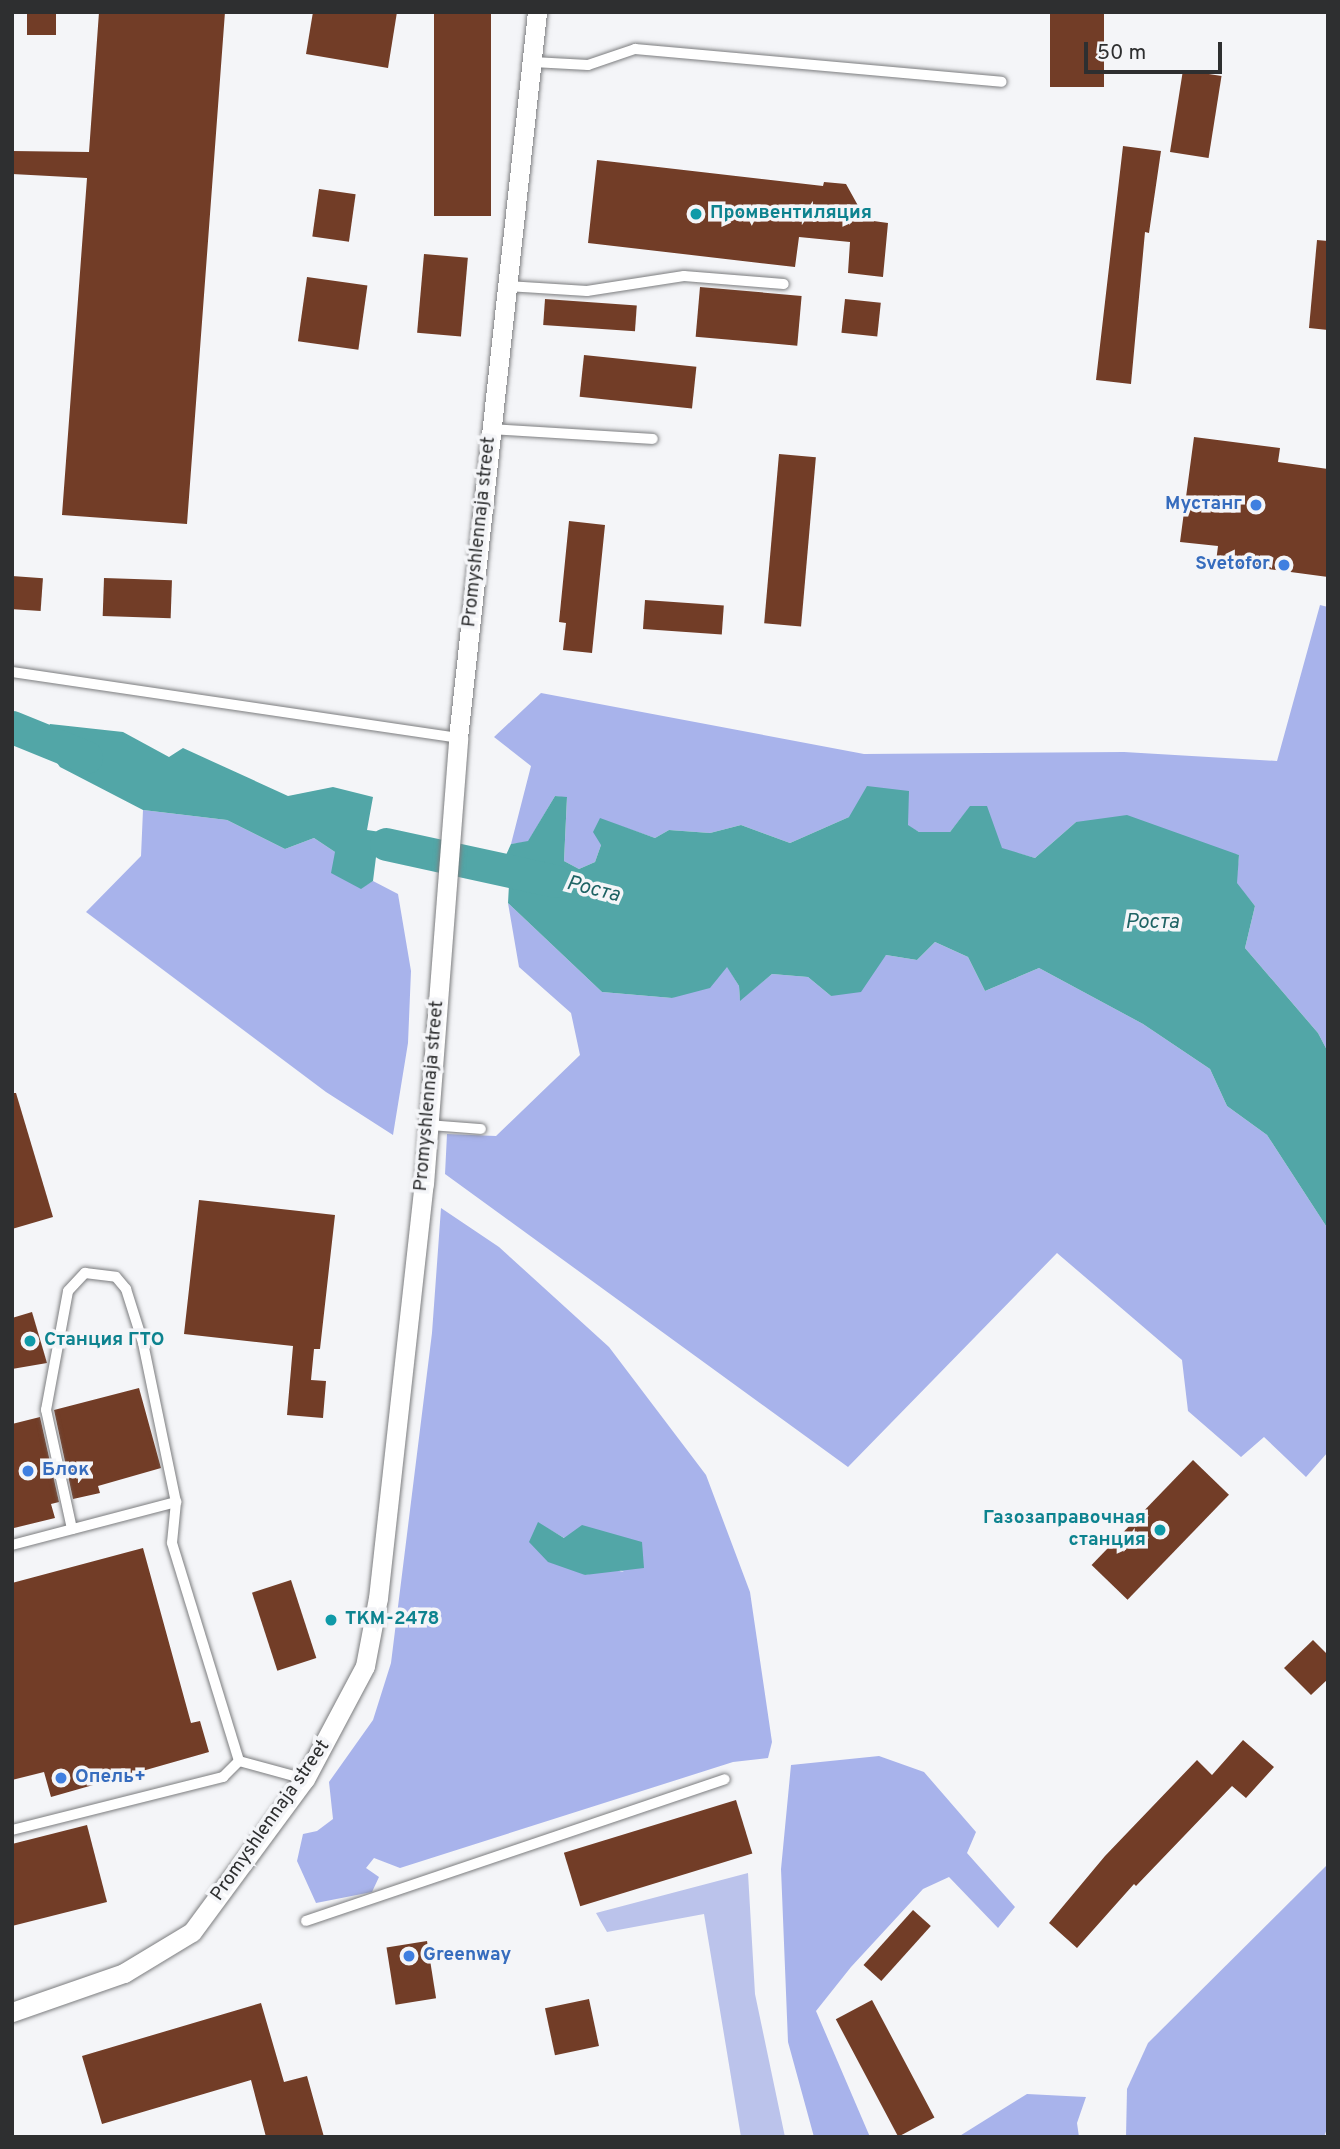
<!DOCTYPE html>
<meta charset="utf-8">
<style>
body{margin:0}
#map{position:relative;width:1340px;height:2149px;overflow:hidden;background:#f4f5f8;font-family:Overpass,sans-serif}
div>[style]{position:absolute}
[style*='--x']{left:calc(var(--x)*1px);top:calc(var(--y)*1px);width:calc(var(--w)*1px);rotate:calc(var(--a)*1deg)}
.green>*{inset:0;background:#bbc3eb}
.forest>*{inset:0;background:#a8b3eb}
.water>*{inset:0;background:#52a6a7}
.river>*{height:33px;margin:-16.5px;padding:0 16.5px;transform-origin:16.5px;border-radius:16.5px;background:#52a6a7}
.building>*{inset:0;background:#723d27;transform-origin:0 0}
.roads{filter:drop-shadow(0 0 2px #7c7d7f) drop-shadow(0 0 2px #7c7d7f)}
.lane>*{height:10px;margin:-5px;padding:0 5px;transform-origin:5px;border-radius:5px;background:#fff}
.street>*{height:19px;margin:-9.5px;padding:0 9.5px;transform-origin:9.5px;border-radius:9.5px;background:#fff}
.dots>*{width:19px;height:19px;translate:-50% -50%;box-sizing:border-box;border:4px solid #f4f5f8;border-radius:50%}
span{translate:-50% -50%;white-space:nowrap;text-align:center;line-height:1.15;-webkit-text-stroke:7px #f4f5f8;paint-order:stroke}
.culture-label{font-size:19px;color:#0d838f;font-weight:700}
.left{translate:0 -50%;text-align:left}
.right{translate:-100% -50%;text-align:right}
.shop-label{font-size:19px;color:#366cbe;font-weight:700}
.street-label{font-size:19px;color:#2e2f30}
.water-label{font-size:21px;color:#1e6364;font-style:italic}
.frame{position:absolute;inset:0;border:14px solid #2e2f30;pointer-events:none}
.scale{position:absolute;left:1084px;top:42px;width:138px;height:32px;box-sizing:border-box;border:4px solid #2e2f30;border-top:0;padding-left:9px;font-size:21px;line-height:24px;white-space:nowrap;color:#2e2f30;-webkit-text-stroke:5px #f4f5f8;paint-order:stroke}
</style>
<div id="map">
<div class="green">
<div style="clip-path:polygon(748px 1873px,755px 1994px,785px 2137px,741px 2137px,704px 1914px,607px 1932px,596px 1913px)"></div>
</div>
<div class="forest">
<div style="clip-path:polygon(1320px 605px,1328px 607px,1328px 1052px,1318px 1033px,1245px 948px,1255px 906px,1236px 883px,1239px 855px,1076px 822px,1035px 858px,1002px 849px,970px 807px,950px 832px,919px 832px,908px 826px,849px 817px,790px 843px,741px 825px,710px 833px,669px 830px,655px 838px,600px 819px,601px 845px,595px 862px,579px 869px,564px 861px,567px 798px,555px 796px,528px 842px,511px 844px,531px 766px,494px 737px,541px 693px,864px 754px,1124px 752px,1277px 761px)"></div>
<div style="clip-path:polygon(143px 810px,227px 820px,285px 849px,314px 838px,335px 852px,361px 888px,373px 881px,398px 894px,411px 971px,408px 1043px,393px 1135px,326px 1092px,86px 912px,141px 856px)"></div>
<div style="clip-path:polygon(508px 903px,602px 992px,672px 998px,727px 966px,739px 986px,740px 1000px,772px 974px,808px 977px,831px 996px,886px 955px,917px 960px,935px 942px,968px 957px,985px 991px,1039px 968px,1143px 1024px,1210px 1069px,1227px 1106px,1267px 1135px,1328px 1229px,1328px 1452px,1306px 1477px,1264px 1437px,1241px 1457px,1188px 1411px,1182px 1360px,1057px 1253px,848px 1467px,445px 1174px,447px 1134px,496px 1136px,580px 1055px,571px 1013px,519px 967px)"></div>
<div style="clip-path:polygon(evenodd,441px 1208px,499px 1247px,609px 1347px,706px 1475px,750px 1592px,772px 1742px,768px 1758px,733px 1762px,400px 1868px,374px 1858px,366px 1868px,379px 1877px,372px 1892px,316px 1903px,297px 1861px,303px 1834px,317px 1831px,333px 1819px,329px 1782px,373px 1720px,391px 1663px,432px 1333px,441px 1208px,538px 1523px,624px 1572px,610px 1569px,585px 1575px,538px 1523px)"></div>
<div style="clip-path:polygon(879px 1756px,924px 1772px,976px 1832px,967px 1853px,1015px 1907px,998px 1928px,949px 1877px,923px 1889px,851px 1967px,816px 2011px,870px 2137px,814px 2137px,788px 2042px,781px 1869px,791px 1765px)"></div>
<div style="clip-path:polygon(1328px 1864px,1328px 2126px,1324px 2137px,1126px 2137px,1127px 2089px,1148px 2043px)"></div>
<div style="clip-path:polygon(1027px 2094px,1086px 2097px,1077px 2123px,1079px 2137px,958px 2137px)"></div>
</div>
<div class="water">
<div style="clip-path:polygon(50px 724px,123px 732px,169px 757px,183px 748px,288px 796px,333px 787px,373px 797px,367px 830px,394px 834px,431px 848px,428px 858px,376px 857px,373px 881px,361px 889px,331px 873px,335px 852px,314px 838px,285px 849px,227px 820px,143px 810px,60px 767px,42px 742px)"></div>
<div style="clip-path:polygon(867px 786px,909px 791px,908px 825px,919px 832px,950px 832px,970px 806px,987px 806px,1002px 848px,1035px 858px,1076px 822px,1127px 815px,1239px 855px,1237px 883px,1255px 906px,1245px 948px,1318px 1033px,1328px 1052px,1328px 1229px,1267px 1135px,1227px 1106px,1210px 1069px,1143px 1024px,1039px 968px,985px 991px,968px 957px,935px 942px,917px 960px,886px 955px,861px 992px,831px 996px,808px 977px,772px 974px,740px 1001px,739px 986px,727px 967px,710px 988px,672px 998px,602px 992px,508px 903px,510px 866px,506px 855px,511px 844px,528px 841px,555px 796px,567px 797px,564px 861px,579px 869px,595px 862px,601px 845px,593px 832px,600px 818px,655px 838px,669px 830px,710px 833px,741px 825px,790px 843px,849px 817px)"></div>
<div style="clip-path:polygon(538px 1522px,564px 1538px,582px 1525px,642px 1542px,644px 1568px,585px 1575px,548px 1562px,529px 1542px)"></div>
</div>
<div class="river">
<div style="--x:12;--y:727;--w:80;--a:22.1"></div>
<div style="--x:386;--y:844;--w:173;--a:12.3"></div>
</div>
<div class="building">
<div style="left:27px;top:12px;width:29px;height:23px"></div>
<div style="clip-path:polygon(99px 12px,225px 12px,187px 524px,62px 515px,87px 178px,12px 174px,12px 151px,89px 152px)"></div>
<div style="clip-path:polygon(313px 12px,397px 12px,388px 68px,306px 54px)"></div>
<div style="left:434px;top:12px;width:57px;height:204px"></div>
<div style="left:1050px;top:12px;width:54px;height:75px"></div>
<div style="left:1183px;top:70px;width:39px;height:83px;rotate:9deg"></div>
<div style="clip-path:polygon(1123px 146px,1161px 151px,1149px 233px,1145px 232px,1131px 384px,1096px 380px)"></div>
<div style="clip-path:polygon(597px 160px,823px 186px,824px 182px,846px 184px,866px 220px,888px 223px,883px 277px,848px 273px,850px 242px,799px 237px,795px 267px,588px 243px)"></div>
<div style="left:319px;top:189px;width:37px;height:48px;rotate:8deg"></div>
<div style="clip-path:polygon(1317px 240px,1328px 241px,1328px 330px,1309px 328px)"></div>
<div style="left:424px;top:254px;width:44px;height:79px;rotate:5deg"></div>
<div style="left:307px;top:277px;width:61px;height:65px;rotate:8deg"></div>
<div style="left:700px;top:287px;width:102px;height:50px;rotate:5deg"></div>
<div style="left:545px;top:299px;width:92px;height:26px;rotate:4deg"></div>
<div style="left:845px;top:299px;width:36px;height:34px;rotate:6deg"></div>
<div style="left:584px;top:355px;width:113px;height:42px;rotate:6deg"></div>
<div style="clip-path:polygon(1194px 437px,1280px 448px,1278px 462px,1328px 469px,1328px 577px,1216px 562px,1218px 546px,1180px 542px)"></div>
<div style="left:779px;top:454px;width:37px;height:170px;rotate:5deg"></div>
<div style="clip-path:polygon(569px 521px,605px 525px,592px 653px,563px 650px,566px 623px,559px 622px)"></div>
<div style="left:12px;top:576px;width:31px;height:33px;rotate:4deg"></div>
<div style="left:104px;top:578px;width:68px;height:38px;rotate:2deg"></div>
<div style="left:645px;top:600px;width:79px;height:29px;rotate:4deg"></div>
<div style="clip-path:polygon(12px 1093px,16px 1093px,53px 1217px,12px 1229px)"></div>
<div style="clip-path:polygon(199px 1200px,335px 1215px,320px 1349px,314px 1349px,311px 1380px,326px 1381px,323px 1418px,287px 1415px,293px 1346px,184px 1334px)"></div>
<div style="clip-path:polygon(32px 1312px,47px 1363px,12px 1369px,12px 1318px)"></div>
<div style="clip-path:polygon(139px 1388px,161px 1468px,98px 1486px,100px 1493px,73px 1499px,54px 1410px)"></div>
<div style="clip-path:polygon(40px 1417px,59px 1502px,51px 1504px,55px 1518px,14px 1528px,12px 1424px)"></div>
<div style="left:1193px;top:1460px;width:50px;height:146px;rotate:44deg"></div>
<div style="clip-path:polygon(143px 1548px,191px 1723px,200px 1721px,209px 1752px,51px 1797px,44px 1772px,12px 1780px,12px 1583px)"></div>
<div style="left:291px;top:1580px;width:82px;height:41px;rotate:72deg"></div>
<div style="clip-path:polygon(1313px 1640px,1328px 1655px,1328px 1679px,1311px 1695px,1284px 1668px)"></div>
<div style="clip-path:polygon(1243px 1740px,1274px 1767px,1246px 1798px,1232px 1786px,1136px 1886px,1134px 1884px,1077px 1948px,1049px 1923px,1105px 1856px,1197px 1760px,1212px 1775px)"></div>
<div style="left:736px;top:1800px;width:56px;height:180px;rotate:73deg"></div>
<div style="clip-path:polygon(87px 1825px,107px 1902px,12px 1926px,12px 1844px)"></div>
<div style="left:913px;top:1910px;width:24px;height:74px;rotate:42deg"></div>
<div style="left:427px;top:1941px;width:58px;height:41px;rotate:81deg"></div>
<div style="left:589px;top:1999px;width:48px;height:45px;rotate:78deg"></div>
<div style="left:872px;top:2000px;width:133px;height:41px;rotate:62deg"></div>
<div style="clip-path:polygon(261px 2003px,284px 2082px,307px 2076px,324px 2137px,266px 2137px,251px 2080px,102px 2124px,82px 2056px)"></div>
</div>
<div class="roads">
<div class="lane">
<div style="--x:533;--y:62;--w:55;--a:3.1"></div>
<div style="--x:588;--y:65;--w:50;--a:-18.8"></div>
<div style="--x:635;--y:49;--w:368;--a:5.1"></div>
<div style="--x:507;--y:286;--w:80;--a:3.6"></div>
<div style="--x:587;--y:291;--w:98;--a:-8.8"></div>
<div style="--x:684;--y:276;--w:100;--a:4.6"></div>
<div style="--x:491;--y:429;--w:162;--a:3.5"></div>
<div style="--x:12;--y:672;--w:451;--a:8.4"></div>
<div style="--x:429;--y:1125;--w:52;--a:4.4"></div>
<div style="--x:72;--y:1529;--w:122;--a:-102.3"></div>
<div style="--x:46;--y:1410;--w:121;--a:-79.5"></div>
<div style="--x:68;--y:1291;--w:25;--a:-47"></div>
<div style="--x:85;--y:1273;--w:31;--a:7"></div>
<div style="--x:116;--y:1277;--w:16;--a:50"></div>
<div style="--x:126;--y:1289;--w:57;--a:72.5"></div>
<div style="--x:143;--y:1343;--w:162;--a:78.3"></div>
<div style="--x:176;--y:1502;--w:41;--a:95.6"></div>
<div style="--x:172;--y:1543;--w:228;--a:72.9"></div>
<div style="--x:239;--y:1761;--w:68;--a:15.3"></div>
<div style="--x:12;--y:1545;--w:170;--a:-14.7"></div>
<div style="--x:12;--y:1830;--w:218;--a:-14.1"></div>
<div style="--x:223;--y:1777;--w:23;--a:-45"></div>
<div style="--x:306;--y:1921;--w:442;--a:-18.7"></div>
</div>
<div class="street">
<div style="--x:12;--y:2012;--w:119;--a:-19.2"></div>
<div style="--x:124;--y:1973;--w:79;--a:-31.1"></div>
<div style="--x:192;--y:1932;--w:190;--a:-53.6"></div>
<div style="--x:305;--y:1779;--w:128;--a:-62"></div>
<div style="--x:365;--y:1666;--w:69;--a:-79.2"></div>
<div style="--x:378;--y:1598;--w:417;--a:-83.7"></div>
<div style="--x:424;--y:1184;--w:447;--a:-85.6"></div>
<div style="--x:458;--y:738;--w:730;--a:-83.79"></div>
</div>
</div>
<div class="dots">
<div style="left:696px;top:214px;background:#0f9aa8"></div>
<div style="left:1256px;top:505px;background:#3f7fe0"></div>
<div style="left:1284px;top:565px;background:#3f7fe0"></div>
<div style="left:30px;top:1341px;background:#0f9aa8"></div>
<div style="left:28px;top:1471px;background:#3f7fe0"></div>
<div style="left:1160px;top:1530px;background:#0f9aa8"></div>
<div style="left:331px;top:1620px;background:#0f9aa8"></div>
<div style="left:61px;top:1778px;background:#3f7fe0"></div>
<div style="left:409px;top:1956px;background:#3f7fe0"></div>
</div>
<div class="culture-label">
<span class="left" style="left:710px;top:214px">Промвентиляция</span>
<span class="left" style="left:44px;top:1341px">Станция ГТО</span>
<span class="right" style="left:1146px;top:1530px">Газозаправочная<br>станция</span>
<span class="left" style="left:345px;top:1620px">ТКМ-2478</span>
</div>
<div class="shop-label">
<span class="right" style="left:1242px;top:505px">Мустанг</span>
<span class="right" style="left:1270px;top:565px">Svetofor</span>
<span class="left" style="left:42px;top:1471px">Блок</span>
<span class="left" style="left:75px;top:1778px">Опель+</span>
<span class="left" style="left:423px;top:1956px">Greenway</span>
</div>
<div class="street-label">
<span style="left:480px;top:532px;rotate:-84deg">Promyshlennaja street</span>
<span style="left:430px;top:1096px;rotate:-85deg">Promyshlennaja street</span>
<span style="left:271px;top:1821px;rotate:-55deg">Promyshlennaja street</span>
</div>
<div class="water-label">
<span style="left:593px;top:890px;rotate:14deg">Роста</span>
<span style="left:1152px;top:923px">Роста</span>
</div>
<div class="frame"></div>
<div class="scale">50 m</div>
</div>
